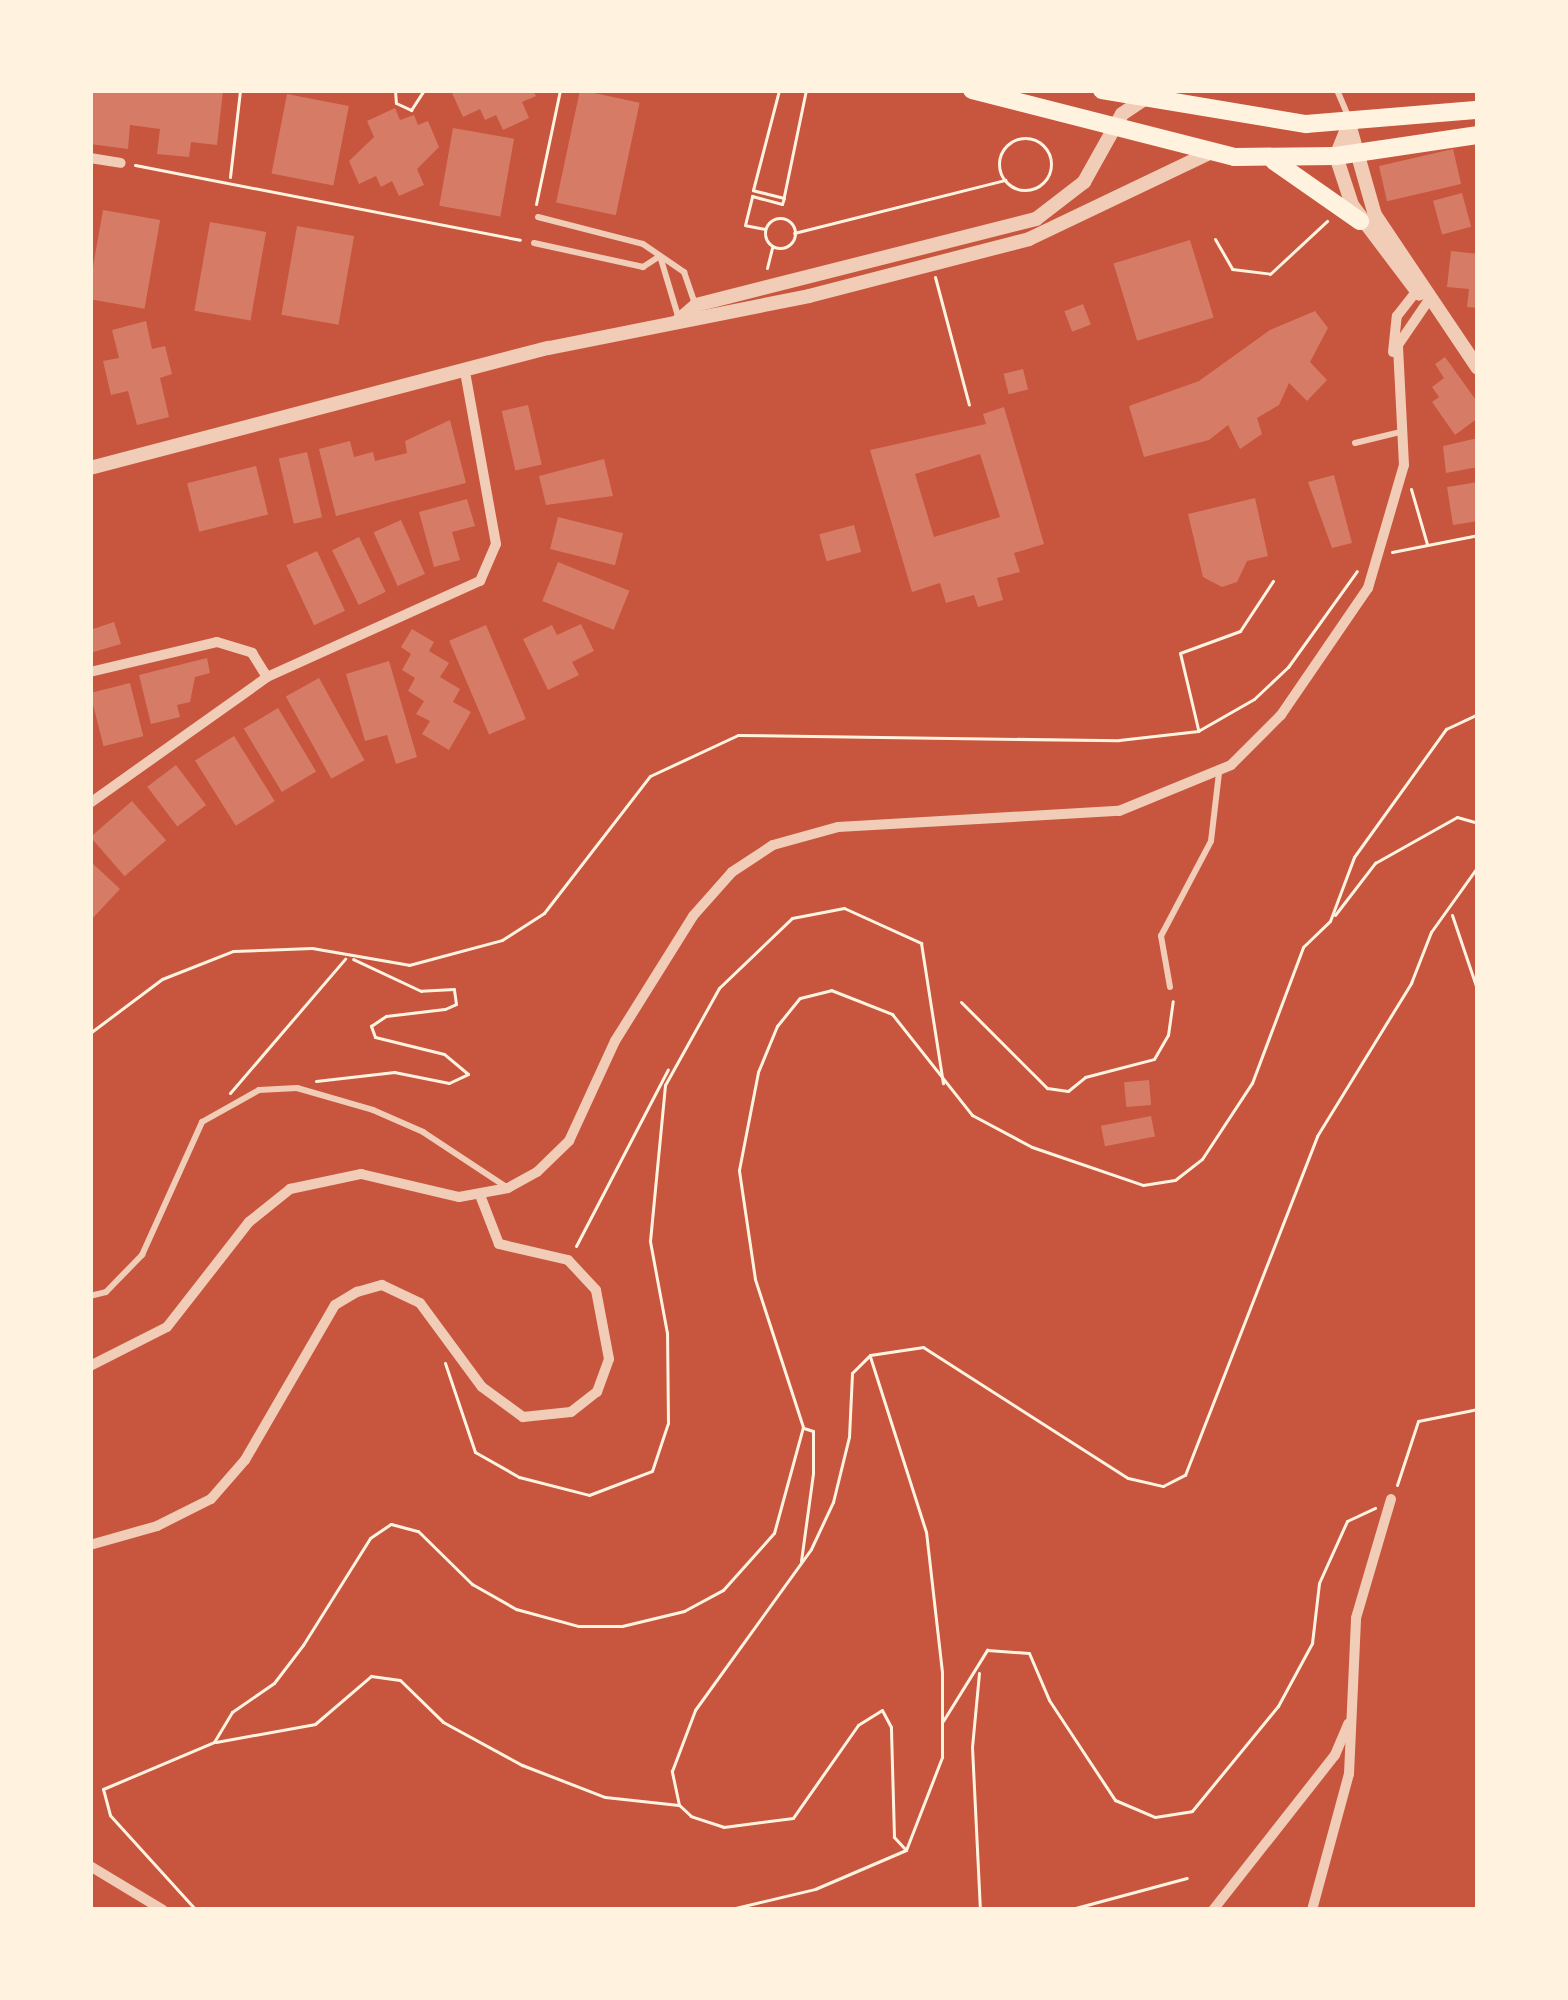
<!DOCTYPE html>
<style>
body{margin:0}
#map{position:relative;width:1568px;height:2000px;overflow:hidden;background:#c8553d;font-family:Inter,sans-serif}
div>[style]{position:absolute}
[style*='--x']{left:calc(var(--x)*1px);top:calc(var(--y)*1px);width:calc(var(--w)*1px);rotate:calc(var(--a)*1deg)}
.building>*{inset:0;background:#d67c66;transform-origin:0 0}
.path>*{height:3px;margin:-1.5px;padding:0 1.5px;transform-origin:1.5px;border-radius:1.5px;background:#fff3e0}
.path>.ring{margin:-1.5px;padding:0;box-sizing:content-box;background:none;border:3px solid #fff3e0;border-radius:50%}
.service>*{height:6px;margin:-3px;padding:0 3px;transform-origin:3px;border-radius:3px;background:#f1ccb7}
.minor>*{height:10px;margin:-5px;padding:0 5px;transform-origin:5px;border-radius:5px;background:#f1ccb7}
.tertiary>*{height:14px;margin:-7px;padding:0 7px;transform-origin:7px;border-radius:7px;background:#f1ccb7}
.trunk>*{height:18px;margin:-9px;padding:0 9px;transform-origin:9px;border-radius:9px;background:#fff3e0}
span{translate:-50% -50%;white-space:nowrap;text-align:center;line-height:1.15;-webkit-text-stroke:9px #fff3e0;paint-order:stroke}
.frame{position:absolute;inset:0;border:93px solid #fff3e0;pointer-events:none}
</style>
<div id="map">
<div class="building">
<div style="clip-path:polygon(90px 90px,223px 90px,217px 145px,191px 142px,189px 157px,157px 154px,160px 129px,130px 125px,128px 149px,90px 144px)"></div>
<div style="clip-path:polygon(460px 90px,533px 90px,536px 96px,522px 102px,529px 118px,503px 130px,496px 115px,485px 120px,480px 109px,463px 117px,452px 93px)"></div>
<div style="left:580px;top:90px;width:61px;height:115px;rotate:12deg"></div>
<div style="left:287px;top:94px;width:63px;height:81px;rotate:11deg"></div>
<div style="clip-path:polygon(395px 108px,400px 120px,414px 115px,418px 125px,428px 121px,439px 147px,417px 169px,424px 185px,399px 196px,392px 181px,381px 187px,376px 176px,359px 184px,349px 161px,374px 137px,367px 121px)"></div>
<div style="left:453px;top:128px;width:62px;height:79px;rotate:10deg"></div>
<div style="left:1453px;top:149px;width:36px;height:76px;rotate:77deg"></div>
<div style="left:1462px;top:193px;width:35px;height:30px;rotate:75deg"></div>
<div style="left:103px;top:210px;width:58px;height:90px;rotate:10deg"></div>
<div style="left:210px;top:222px;width:57px;height:90px;rotate:10deg"></div>
<div style="left:297px;top:226px;width:58px;height:90px;rotate:10deg"></div>
<div style="left:1190px;top:240px;width:81px;height:80px;rotate:73deg"></div>
<div style="clip-path:polygon(1451px 251px,1478px 254px,1478px 308px,1467px 307px,1469px 289px,1447px 287px)"></div>
<div style="left:1083px;top:304px;width:22px;height:20px;rotate:69deg"></div>
<div style="clip-path:polygon(1315px 311px,1328px 328px,1310px 362px,1327px 380px,1307px 401px,1289px 383px,1279px 405px,1257px 418px,1262px 434px,1240px 449px,1228px 425px,1209px 440px,1144px 457px,1129px 406px,1199px 381px,1270px 330px)"></div>
<div style="clip-path:polygon(146px 321px,152px 349px,165px 346px,172px 374px,160px 378px,169px 417px,137px 425px,128px 391px,111px 395px,103px 361px,119px 358px,112px 330px)"></div>
<div style="clip-path:polygon(1445px 357px,1478px 403px,1478px 418px,1455px 435px,1432px 402px,1439px 397px,1432px 387px,1444px 378px,1435px 364px)"></div>
<div style="left:1023px;top:369px;width:21px;height:20px;rotate:76deg"></div>
<div style="left:528px;top:405px;width:61px;height:27px;rotate:77deg"></div>
<div style="clip-path:polygon(evenodd,1004px 407px,1044px 544px,1014px 553px,1020px 572px,997px 578px,1003px 600px,978px 607px,974px 595px,946px 603px,940px 583px,912px 592px,870px 450px,986px 424px,983px 414px,1004px 407px,980px 454px,1000px 517px,934px 537px,915px 474px,980px 454px)"></div>
<div style="clip-path:polygon(450px 420px,466px 483px,336px 516px,319px 449px,350px 441px,354px 457px,373px 452px,375px 461px,407px 453px,405px 441px)"></div>
<div style="clip-path:polygon(1478px 438px,1478px 467px,1446px 473px,1443px 446px)"></div>
<div style="left:307px;top:452px;width:67px;height:29px;rotate:77deg"></div>
<div style="clip-path:polygon(604px 459px,613px 496px,546px 505px,539px 476px)"></div>
<div style="left:256px;top:466px;width:50px;height:71px;rotate:76deg"></div>
<div style="clip-path:polygon(1334px 475px,1352px 543px,1332px 548px,1308px 482px)"></div>
<div style="clip-path:polygon(1478px 482px,1478px 521px,1453px 525px,1447px 487px)"></div>
<div style="clip-path:polygon(1255px 498px,1268px 556px,1247px 561px,1237px 582px,1222px 587px,1203px 577px,1188px 514px)"></div>
<div style="clip-path:polygon(467px 499px,475px 526px,452px 532px,460px 560px,434px 567px,419px 512px)"></div>
<div style="left:558px;top:517px;width:67px;height:33px;rotate:14deg"></div>
<div style="left:401px;top:520px;width:59px;height:30px;rotate:66deg"></div>
<div style="left:854px;top:525px;width:28px;height:36px;rotate:75deg"></div>
<div style="left:359px;top:537px;width:61px;height:30px;rotate:64deg"></div>
<div style="left:317px;top:551px;width:66px;height:34px;rotate:65deg"></div>
<div style="left:558px;top:562px;width:77px;height:42px;rotate:22deg"></div>
<div style="clip-path:polygon(114px 622px,121px 644px,90px 653px,90px 630px)"></div>
<div style="clip-path:polygon(581px 624px,594px 651px,572px 662px,579px 675px,548px 690px,523px 639px,552px 625px,557px 635px)"></div>
<div style="left:486px;top:625px;width:102px;height:40px;rotate:67deg"></div>
<div style="clip-path:polygon(412px 629px,434px 642px,429px 651px,449px 663px,440px 677px,460px 689px,453px 702px,471px 712px,449px 750px,422px 734px,430px 721px,416px 714px,424px 701px,408px 691px,415px 678px,402px 670px,411px 654px,401px 647px)"></div>
<div style="clip-path:polygon(207px 658px,210px 673px,195px 677px,190px 702px,177px 705px,180px 717px,151px 724px,139px 675px)"></div>
<div style="clip-path:polygon(389px 661px,417px 757px,396px 764px,387px 735px,365px 741px,346px 674px)"></div>
<div style="left:319px;top:678px;width:94px;height:38px;rotate:61deg"></div>
<div style="left:130px;top:683px;width:55px;height:41px;rotate:76deg"></div>
<div style="left:278px;top:708px;width:74px;height:40px;rotate:59deg"></div>
<div style="left:234px;top:736px;width:77px;height:46px;rotate:58deg"></div>
<div style="left:176px;top:765px;width:50px;height:36px;rotate:53deg"></div>
<div style="left:132px;top:801px;width:52px;height:55px;rotate:49deg"></div>
<div style="clip-path:polygon(90px 861px,120px 889px,90px 921px)"></div>
<div style="left:1149px;top:1080px;width:25px;height:25px;rotate:85deg"></div>
<div style="left:1151px;top:1116px;width:21px;height:51px;rotate:79deg"></div>
</div>
<div class="path">
<div style="--x:395;--y:90;--w:13;--a:86"></div>
<div style="--x:396;--y:103;--w:17;--a:25"></div>
<div style="--x:411;--y:110;--w:24;--a:-57"></div>
<div class="ring" style="left:999px;top:138px;width:49px;height:49px"></div>
<div style="--x:135;--y:165;--w:392;--a:11"></div>
<div style="--x:230;--y:177;--w:88;--a:-83.4"></div>
<div style="--x:784;--y:196;--w:108;--a:-78.3"></div>
<div style="--x:536;--y:204;--w:116;--a:-78.1"></div>
<div class="ring" style="left:765px;top:218px;width:27px;height:27px"></div>
<div style="--x:765;--y:229;--w:20;--a:-169"></div>
<div style="--x:745;--y:225;--w:30;--a:-76"></div>
<div style="--x:752;--y:196;--w:31;--a:15"></div>
<div style="--x:782;--y:204;--w:6;--a:-72"></div>
<div style="--x:784;--y:198;--w:32;--a:-166"></div>
<div style="--x:753;--y:190;--w:103;--a:-75.4"></div>
<div style="--x:794;--y:233;--w:218;--a:-14.1"></div>
<div style="--x:1215;--y:239;--w:34;--a:60"></div>
<div style="--x:1232;--y:269;--w:38;--a:7"></div>
<div style="--x:1270;--y:274;--w:78;--a:-42.9"></div>
<div style="--x:767;--y:268;--w:21;--a:-76"></div>
<div style="--x:935;--y:277;--w:132;--a:75.1"></div>
<div style="--x:1411;--y:489;--w:57;--a:73.8"></div>
<div style="--x:1392;--y:552;--w:88;--a:-11.2"></div>
<div style="--x:1198;--y:729;--w:78;--a:-103.3"></div>
<div style="--x:1180;--y:653;--w:64;--a:-20.1"></div>
<div style="--x:1240;--y:631;--w:60;--a:-56.6"></div>
<div style="--x:1335;--y:915;--w:66;--a:-52.4"></div>
<div style="--x:1375;--y:863;--w:94;--a:-29.3"></div>
<div style="--x:1457;--y:817;--w:22;--a:16"></div>
<div style="--x:1452;--y:915;--w:81;--a:71.3"></div>
<div style="--x:961;--y:1002;--w:122;--a:45"></div>
<div style="--x:1047;--y:1088;--w:21;--a:8"></div>
<div style="--x:1068;--y:1091;--w:22;--a:-39"></div>
<div style="--x:1085;--y:1077;--w:71;--a:-14.6"></div>
<div style="--x:1154;--y:1059;--w:28;--a:-60"></div>
<div style="--x:1168;--y:1035;--w:34;--a:-82"></div>
<div style="--x:90;--y:1033;--w:90;--a:-36.9"></div>
<div style="--x:162;--y:979;--w:76;--a:-21.5"></div>
<div style="--x:233;--y:951;--w:79;--a:-2.2"></div>
<div style="--x:312;--y:948;--w:98;--a:9.9"></div>
<div style="--x:409;--y:965;--w:96;--a:-15"></div>
<div style="--x:502;--y:940;--w:50;--a:-32.7"></div>
<div style="--x:544;--y:913;--w:173;--a:-52.3"></div>
<div style="--x:650;--y:776;--w:97;--a:-25"></div>
<div style="--x:738;--y:735;--w:381;--a:0.8"></div>
<div style="--x:1119;--y:740;--w:80;--a:-6.5"></div>
<div style="--x:1198;--y:731;--w:64;--a:-29.7"></div>
<div style="--x:1254;--y:699;--w:47;--a:-43.3"></div>
<div style="--x:1288;--y:667;--w:118;--a:-54.3"></div>
<div style="--x:316;--y:1081;--w:79;--a:-6.6"></div>
<div style="--x:394;--y:1072;--w:56;--a:11.3"></div>
<div style="--x:449;--y:1083;--w:21;--a:-25"></div>
<div style="--x:468;--y:1074;--w:31;--a:-140"></div>
<div style="--x:444;--y:1054;--w:71;--a:-166.2"></div>
<div style="--x:375;--y:1037;--w:12;--a:-110"></div>
<div style="--x:371;--y:1026;--w:18;--a:-34"></div>
<div style="--x:386;--y:1016;--w:59;--a:-6.8"></div>
<div style="--x:445;--y:1009;--w:12;--a:-24"></div>
<div style="--x:456;--y:1004;--w:15;--a:-98"></div>
<div style="--x:454;--y:989;--w:33;--a:177"></div>
<div style="--x:421;--y:991;--w:75;--a:-154.8"></div>
<div style="--x:230;--y:1093;--w:177;--a:-49.4"></div>
<div style="--x:576;--y:1246;--w:199;--a:-62.5"></div>
<div style="--x:445;--y:1363;--w:94;--a:71.4"></div>
<div style="--x:475;--y:1452;--w:51;--a:29.6"></div>
<div style="--x:519;--y:1477;--w:72;--a:14.4"></div>
<div style="--x:589;--y:1495;--w:67;--a:-20.9"></div>
<div style="--x:652;--y:1471;--w:51;--a:-71.6"></div>
<div style="--x:668;--y:1423;--w:90;--a:-90.6"></div>
<div style="--x:667;--y:1333;--w:94;--a:-100.5"></div>
<div style="--x:650;--y:1241;--w:157;--a:-84.5"></div>
<div style="--x:665;--y:1085;--w:111;--a:-60.9"></div>
<div style="--x:719;--y:988;--w:101;--a:-43.8"></div>
<div style="--x:792;--y:918;--w:53;--a:-10.9"></div>
<div style="--x:844;--y:908;--w:85;--a:24.4"></div>
<div style="--x:921;--y:943;--w:142;--a:81.1"></div>
<div style="--x:1397;--y:1485;--w:67;--a:-71.8"></div>
<div style="--x:1418;--y:1421;--w:61;--a:-11.3"></div>
<div style="--x:801;--y:1561;--w:89;--a:-82.2"></div>
<div style="--x:813;--y:1473;--w:42;--a:-90"></div>
<div style="--x:813;--y:1431;--w:9;--a:-162"></div>
<div style="--x:979;--y:1673;--w:74;--a:95.4"></div>
<div style="--x:972;--y:1747;--w:163;--a:87.2"></div>
<div style="--x:943;--y:1721;--w:84;--a:-58.2"></div>
<div style="--x:987;--y:1650;--w:42;--a:4.1"></div>
<div style="--x:1029;--y:1653;--w:51;--a:66.9"></div>
<div style="--x:1049;--y:1700;--w:120;--a:56.6"></div>
<div style="--x:1115;--y:1800;--w:43;--a:23"></div>
<div style="--x:1155;--y:1817;--w:37;--a:-9"></div>
<div style="--x:1192;--y:1811;--w:136;--a:-50.7"></div>
<div style="--x:1278;--y:1706;--w:72;--a:-61.6"></div>
<div style="--x:1312;--y:1643;--w:60;--a:-83.3"></div>
<div style="--x:1319;--y:1583;--w:68;--a:-65.7"></div>
<div style="--x:1347;--y:1521;--w:31;--a:-25"></div>
<div style="--x:216;--y:1742;--w:101;--a:-10.3"></div>
<div style="--x:315;--y:1724;--w:74;--a:-40.6"></div>
<div style="--x:371;--y:1676;--w:29;--a:8"></div>
<div style="--x:400;--y:1680;--w:60;--a:44.3"></div>
<div style="--x:443;--y:1722;--w:90;--a:28.6"></div>
<div style="--x:522;--y:1765;--w:89;--a:21.1"></div>
<div style="--x:605;--y:1797;--w:74;--a:6.2"></div>
<div style="--x:906;--y:1850;--w:18;--a:-133"></div>
<div style="--x:894;--y:1837;--w:110;--a:-91.6"></div>
<div style="--x:891;--y:1727;--w:19;--a:-118"></div>
<div style="--x:882;--y:1710;--w:28;--a:148"></div>
<div style="--x:858;--y:1725;--w:113;--a:125"></div>
<div style="--x:793;--y:1818;--w:70;--a:172.6"></div>
<div style="--x:724;--y:1827;--w:35;--a:-162"></div>
<div style="--x:691;--y:1816;--w:16;--a:-137"></div>
<div style="--x:679;--y:1805;--w:35;--a:-102"></div>
<div style="--x:672;--y:1771;--w:65;--a:-69.3"></div>
<div style="--x:695;--y:1710;--w:198;--a:-54.2"></div>
<div style="--x:811;--y:1549;--w:52;--a:-64.9"></div>
<div style="--x:833;--y:1502;--w:67;--a:-76.2"></div>
<div style="--x:849;--y:1437;--w:64;--a:-87.3"></div>
<div style="--x:852;--y:1373;--w:25;--a:-45"></div>
<div style="--x:870;--y:1355;--w:54;--a:-8.6"></div>
<div style="--x:923;--y:1347;--w:243;--a:32.6"></div>
<div style="--x:1128;--y:1478;--w:36;--a:13"></div>
<div style="--x:1163;--y:1486;--w:25;--a:-27"></div>
<div style="--x:1185;--y:1475;--w:364;--a:-68.7"></div>
<div style="--x:1317;--y:1136;--w:180;--a:-58.4"></div>
<div style="--x:1411;--y:983;--w:55;--a:-68.6"></div>
<div style="--x:1431;--y:932;--w:81;--a:-54.5"></div>
<div style="--x:196;--y:1910;--w:128;--a:-132.2"></div>
<div style="--x:110;--y:1815;--w:27;--a:-105"></div>
<div style="--x:103;--y:1789;--w:121;--a:-22.9"></div>
<div style="--x:214;--y:1742;--w:35;--a:-59"></div>
<div style="--x:232;--y:1712;--w:51;--a:-34.6"></div>
<div style="--x:274;--y:1683;--w:48;--a:-52.7"></div>
<div style="--x:303;--y:1645;--w:126;--a:-57.9"></div>
<div style="--x:370;--y:1538;--w:25;--a:-34"></div>
<div style="--x:391;--y:1524;--w:28;--a:15"></div>
<div style="--x:418;--y:1531;--w:76;--a:44.5"></div>
<div style="--x:472;--y:1584;--w:51;--a:29.6"></div>
<div style="--x:516;--y:1609;--w:64;--a:15.3"></div>
<div style="--x:578;--y:1626;--w:44;--a:0"></div>
<div style="--x:622;--y:1626;--w:64;--a:-13.6"></div>
<div style="--x:684;--y:1611;--w:44;--a:-28.3"></div>
<div style="--x:723;--y:1590;--w:76;--a:-48.2"></div>
<div style="--x:774;--y:1533;--w:110;--a:-74.7"></div>
<div style="--x:803;--y:1427;--w:156;--a:-108"></div>
<div style="--x:755;--y:1279;--w:110;--a:-98.4"></div>
<div style="--x:739;--y:1170;--w:100;--a:-79"></div>
<div style="--x:758;--y:1072;--w:50;--a:-67.6"></div>
<div style="--x:777;--y:1026;--w:36;--a:-51"></div>
<div style="--x:800;--y:998;--w:32;--a:-14"></div>
<div style="--x:831;--y:990;--w:66;--a:21.5"></div>
<div style="--x:892;--y:1014;--w:129;--a:51.6"></div>
<div style="--x:972;--y:1115;--w:68;--a:28.1"></div>
<div style="--x:1032;--y:1147;--w:117;--a:18.9"></div>
<div style="--x:1143;--y:1185;--w:32;--a:-9"></div>
<div style="--x:1175;--y:1180;--w:34;--a:-38"></div>
<div style="--x:1202;--y:1159;--w:91;--a:-56.7"></div>
<div style="--x:1252;--y:1083;--w:145;--a:-69.4"></div>
<div style="--x:1303;--y:947;--w:37;--a:-44"></div>
<div style="--x:1330;--y:921;--w:68;--a:-69.4"></div>
<div style="--x:1354;--y:857;--w:158;--a:-54.3"></div>
<div style="--x:1446;--y:729;--w:35;--a:-25"></div>
<div style="--x:727;--y:1910;--w:90;--a:-13.4"></div>
<div style="--x:815;--y:1889;--w:99;--a:-23.2"></div>
<div style="--x:906;--y:1850;--w:100;--a:-68.8"></div>
<div style="--x:942;--y:1757;--w:85;--a:-90"></div>
<div style="--x:942;--y:1672;--w:141;--a:-96.5"></div>
<div style="--x:926;--y:1532;--w:185;--a:-107.7"></div>
<div style="--x:1068;--y:1910;--w:123;--a:-15.1"></div>
</div>
<div class="service">
<div style="--x:1337;--y:90;--w:26;--a:67"></div>
<div style="--x:538;--y:217;--w:108;--a:14.4"></div>
<div style="--x:643;--y:244;--w:50;--a:34.3"></div>
<div style="--x:684;--y:272;--w:36;--a:71"></div>
<div style="--x:534;--y:243;--w:112;--a:12.4"></div>
<div style="--x:643;--y:267;--w:20;--a:-33"></div>
<div style="--x:660;--y:256;--w:63;--a:73.3"></div>
<div style="--x:1355;--y:443;--w:46;--a:-13.7"></div>
<div style="--x:1170;--y:987;--w:52;--a:-100"></div>
<div style="--x:1161;--y:936;--w:107;--a:-62.2"></div>
<div style="--x:1211;--y:841;--w:68;--a:-83.3"></div>
<div style="--x:90;--y:1296;--w:16;--a:-14"></div>
<div style="--x:106;--y:1292;--w:52;--a:-45.8"></div>
<div style="--x:142;--y:1255;--w:146;--a:-65.7"></div>
<div style="--x:202;--y:1122;--w:65;--a:-29.3"></div>
<div style="--x:259;--y:1090;--w:38;--a:-3"></div>
<div style="--x:297;--y:1088;--w:79;--a:16.1"></div>
<div style="--x:373;--y:1110;--w:55;--a:23.7"></div>
<div style="--x:423;--y:1132;--w:98;--a:33.4"></div>
</div>
<div class="minor">
<div style="--x:90;--y:158;--w:31;--a:9"></div>
<div style="--x:1393;--y:352;--w:36;--a:-84"></div>
<div style="--x:1397;--y:316;--w:34;--a:-52"></div>
<div style="--x:90;--y:672;--w:130;--a:-13.3"></div>
<div style="--x:217;--y:642;--w:37;--a:17"></div>
<div style="--x:252;--y:653;--w:28;--a:58"></div>
<div style="--x:90;--y:803;--w:217;--a:-35.4"></div>
<div style="--x:267;--y:677;--w:234;--a:-24.3"></div>
<div style="--x:480;--y:581;--w:40;--a:-66.6"></div>
<div style="--x:496;--y:544;--w:176;--a:-100.2"></div>
<div style="--x:90;--y:1366;--w:86;--a:-26.9"></div>
<div style="--x:167;--y:1327;--w:133;--a:-52"></div>
<div style="--x:249;--y:1222;--w:53;--a:-38.8"></div>
<div style="--x:290;--y:1189;--w:73;--a:-11.9"></div>
<div style="--x:361;--y:1174;--w:101;--a:13.2"></div>
<div style="--x:459;--y:1197;--w:50;--a:-10.4"></div>
<div style="--x:508;--y:1188;--w:33;--a:-29"></div>
<div style="--x:537;--y:1172;--w:45;--a:-44.1"></div>
<div style="--x:569;--y:1141;--w:110;--a:-65.3"></div>
<div style="--x:615;--y:1041;--w:147;--a:-58"></div>
<div style="--x:693;--y:916;--w:59;--a:-48.4"></div>
<div style="--x:732;--y:872;--w:49;--a:-33.4"></div>
<div style="--x:773;--y:845;--w:67;--a:-15.5"></div>
<div style="--x:838;--y:827;--w:281;--a:-3.3"></div>
<div style="--x:1119;--y:811;--w:121;--a:-22.3"></div>
<div style="--x:1231;--y:765;--w:71;--a:-45"></div>
<div style="--x:1281;--y:715;--w:154;--a:-55.6"></div>
<div style="--x:1368;--y:588;--w:128;--a:-73.7"></div>
<div style="--x:1404;--y:465;--w:120;--a:-92.9"></div>
<div style="--x:1398;--y:345;--w:53;--a:-55.7"></div>
<div style="--x:90;--y:1545;--w:70;--a:-15.8"></div>
<div style="--x:157;--y:1526;--w:60;--a:-26.6"></div>
<div style="--x:211;--y:1499;--w:52;--a:-48.9"></div>
<div style="--x:245;--y:1460;--w:179;--a:-59.9"></div>
<div style="--x:335;--y:1305;--w:26;--a:-31"></div>
<div style="--x:357;--y:1292;--w:26;--a:-16"></div>
<div style="--x:382;--y:1285;--w:42;--a:25.3"></div>
<div style="--x:420;--y:1303;--w:104;--a:53.6"></div>
<div style="--x:482;--y:1387;--w:51;--a:36.2"></div>
<div style="--x:523;--y:1417;--w:48;--a:-5.9"></div>
<div style="--x:571;--y:1412;--w:33;--a:-38"></div>
<div style="--x:597;--y:1392;--w:35;--a:-70"></div>
<div style="--x:609;--y:1359;--w:70;--a:-100.7"></div>
<div style="--x:596;--y:1290;--w:41;--a:-133"></div>
<div style="--x:568;--y:1260;--w:71;--a:-166.9"></div>
<div style="--x:499;--y:1244;--w:53;--a:-111.2"></div>
<div style="--x:90;--y:1866;--w:85;--a:31.1"></div>
<div style="--x:1213;--y:1910;--w:197;--a:-51.8"></div>
<div style="--x:1335;--y:1755;--w:34;--a:-67"></div>
<div style="--x:1312;--y:1910;--w:141;--a:-74.8"></div>
<div style="--x:1349;--y:1774;--w:156;--a:-87.4"></div>
<div style="--x:1356;--y:1618;--w:124;--a:-73.6"></div>
</div>
<div class="tertiary">
<div style="--x:1349;--y:124;--w:95;--a:74.1"></div>
<div style="--x:1375;--y:215;--w:184;--a:56.1"></div>
<div style="--x:1349;--y:124;--w:35;--a:112"></div>
<div style="--x:1336;--y:156;--w:52;--a:71.9"></div>
<div style="--x:1352;--y:205;--w:111;--a:53"></div>
<div style="--x:679;--y:320;--w:23;--a:-41"></div>
<div style="--x:696;--y:305;--w:351;--a:-14.2"></div>
<div style="--x:1036;--y:219;--w:61;--a:-37.6"></div>
<div style="--x:1084;--y:182;--w:78;--a:-60.8"></div>
<div style="--x:1122;--y:114;--w:27;--a:-34"></div>
<div style="--x:90;--y:468;--w:474;--a:-14.7"></div>
<div style="--x:549;--y:348;--w:265;--a:-11.3"></div>
<div style="--x:809;--y:296;--w:227;--a:-14.5"></div>
<div style="--x:1029;--y:239;--w:197;--a:-25.5"></div>
</div>
<div class="trunk">
<div style="--x:972;--y:90;--w:271;--a:14.3"></div>
<div style="--x:1235;--y:157;--w:101;--a:-0.6"></div>
<div style="--x:1336;--y:156;--w:144;--a:-8.4"></div>
<div style="--x:1102;--y:90;--w:207;--a:9.5"></div>
<div style="--x:1306;--y:124;--w:173;--a:-4.7"></div>
<div style="--x:1274;--y:161;--w:105;--a:34.9"></div>
</div>
<div class="frame"></div>
</div>
